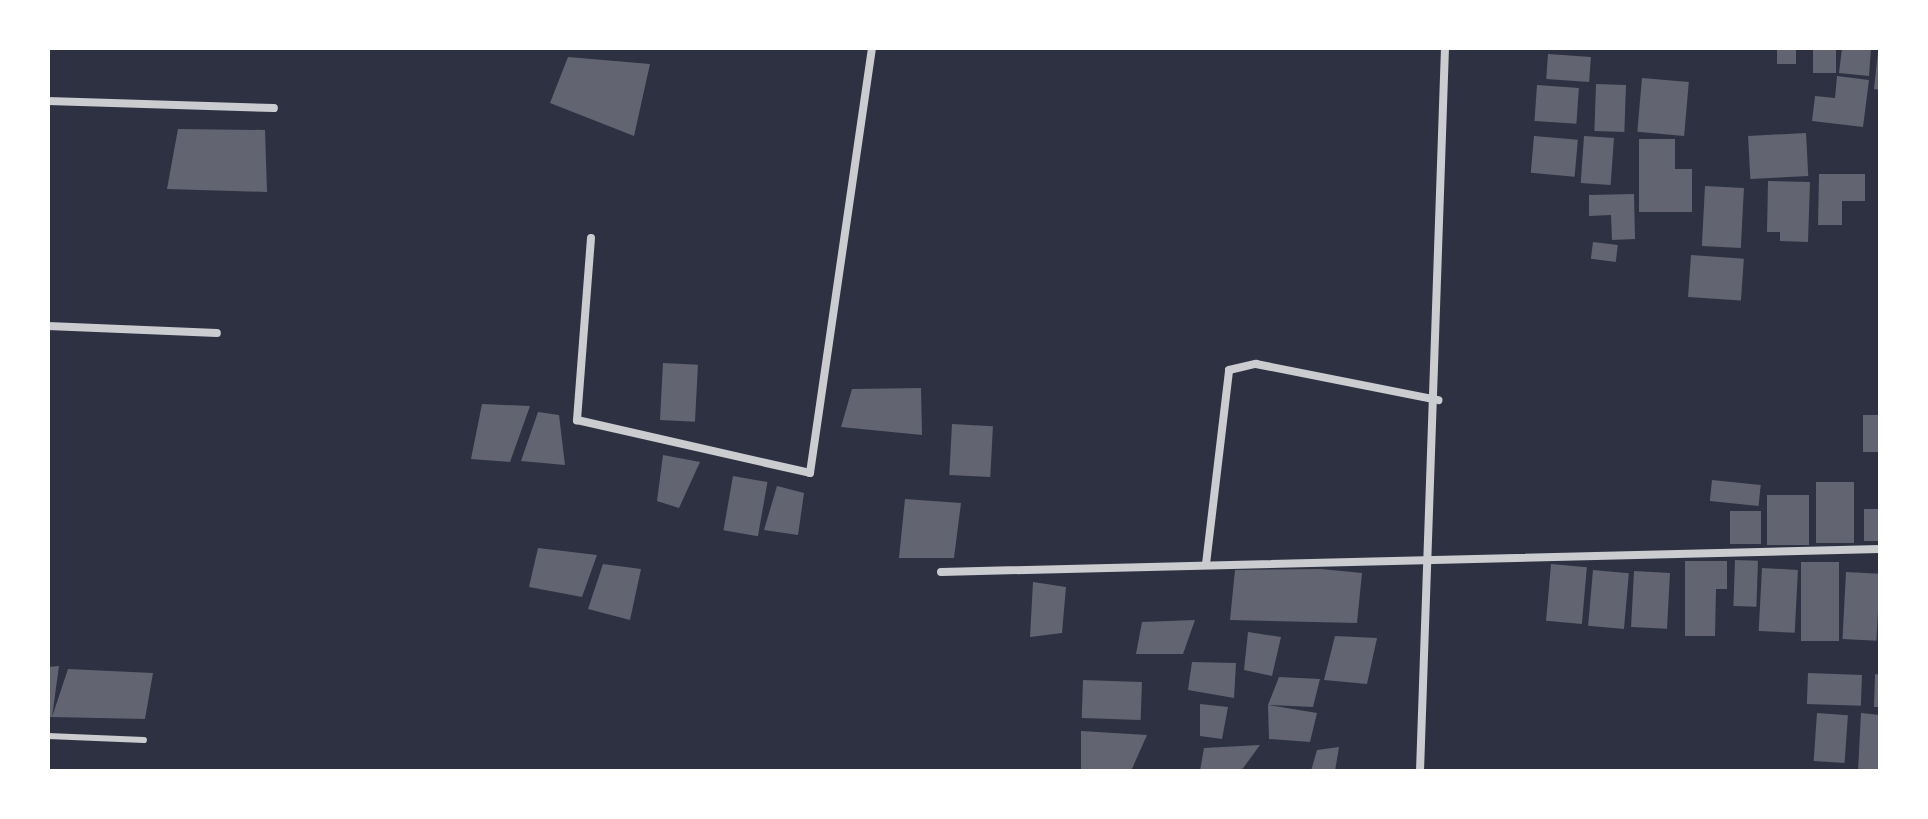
<!DOCTYPE html>
<style>
body{margin:0}
#map{position:relative;width:1928px;height:819px;overflow:hidden;background:#2d3142;font-family:Inter,sans-serif}
div>[style]{position:absolute}
[style*='--x']{left:calc(var(--x)*1px);top:calc(var(--y)*1px);width:calc(var(--w)*1px);rotate:calc(var(--a)*1deg)}
.building>*{inset:0;background:#626471;transform-origin:0 0}
.service>*{height:6px;margin:-3px;padding:0 3px;transform-origin:3px;border-radius:3px;background:#caccd0}
.minor>*{height:8px;margin:-4px;padding:0 4px;transform-origin:4px;border-radius:4px;background:#caccd0}
span{translate:-50% -50%;white-space:nowrap;text-align:center;line-height:1.15;-webkit-text-stroke:6px #fff;paint-order:stroke}
.frame{position:absolute;inset:0;border:50px solid #fff;pointer-events:none}
</style>
<div id="map">
<div class="building">
<div style="left:1777px;top:48px;width:19px;height:16px"></div>
<div style="left:1813px;top:48px;width:23px;height:25px"></div>
<div style="clip-path:polygon(1842px 48px,1871px 48px,1869px 76px,1839px 73px)"></div>
<div style="clip-path:polygon(1878px 52px,1880px 52px,1880px 90px,1874px 89px)"></div>
<div style="left:1548px;top:54px;width:43px;height:25px;rotate:4deg"></div>
<div style="clip-path:polygon(568px 57px,650px 64px,634px 136px,550px 103px)"></div>
<div style="clip-path:polygon(1837px 76px,1869px 80px,1863px 127px,1812px 121px,1815px 96px,1835px 98px)"></div>
<div style="left:1642px;top:78px;width:47px;height:54px;rotate:5deg"></div>
<div style="left:1596px;top:84px;width:30px;height:47px;rotate:2deg"></div>
<div style="left:1537px;top:85px;width:42px;height:36px;rotate:4deg"></div>
<div style="clip-path:polygon(178px 129px,265px 130px,267px 192px,167px 189px)"></div>
<div style="left:1806px;top:133px;width:43px;height:58px;rotate:87deg"></div>
<div style="left:1534px;top:136px;width:44px;height:37px;rotate:5deg"></div>
<div style="left:1584px;top:136px;width:30px;height:47px;rotate:4deg"></div>
<div style="clip-path:polygon(1639px 139px,1675px 139px,1675px 169px,1692px 169px,1692px 212px,1639px 212px)"></div>
<div style="clip-path:polygon(1819px 174px,1865px 174px,1865px 201px,1842px 201px,1842px 225px,1818px 225px)"></div>
<div style="clip-path:polygon(1768px 181px,1810px 182px,1808px 242px,1780px 241px,1780px 232px,1767px 232px)"></div>
<div style="left:1705px;top:186px;width:39px;height:60px;rotate:3deg"></div>
<div style="clip-path:polygon(1634px 194px,1635px 239px,1612px 240px,1611px 215px,1589px 216px,1589px 195px)"></div>
<div style="left:1593px;top:242px;width:25px;height:17px;rotate:7deg"></div>
<div style="left:1691px;top:255px;width:53px;height:42px;rotate:4deg"></div>
<div style="left:663px;top:363px;width:35px;height:57px;rotate:3deg"></div>
<div style="clip-path:polygon(921px 388px,922px 435px,841px 427px,852px 389px)"></div>
<div style="clip-path:polygon(482px 404px,530px 406px,510px 462px,471px 459px)"></div>
<div style="clip-path:polygon(538px 412px,559px 415px,565px 465px,521px 461px)"></div>
<div style="left:1863px;top:415px;width:17px;height:37px"></div>
<div style="left:952px;top:424px;width:41px;height:51px;rotate:3deg"></div>
<div style="clip-path:polygon(663px 455px,700px 462px,679px 508px,657px 501px)"></div>
<div style="left:733px;top:476px;width:35px;height:55px;rotate:10deg"></div>
<div style="left:1712px;top:480px;width:49px;height:21px;rotate:6deg"></div>
<div style="left:1816px;top:482px;width:38px;height:61px"></div>
<div style="clip-path:polygon(777px 486px,804px 493px,798px 535px,764px 530px)"></div>
<div style="left:1767px;top:495px;width:42px;height:50px"></div>
<div style="clip-path:polygon(905px 499px,961px 503px,954px 558px,899px 558px)"></div>
<div style="left:1864px;top:509px;width:16px;height:32px"></div>
<div style="left:1730px;top:511px;width:31px;height:33px"></div>
<div style="clip-path:polygon(538px 548px,597px 555px,582px 597px,529px 587px)"></div>
<div style="left:1735px;top:560px;width:23px;height:46px;rotate:2deg"></div>
<div style="clip-path:polygon(1685px 561px,1727px 561px,1727px 589px,1716px 589px,1715px 636px,1685px 636px)"></div>
<div style="left:1801px;top:562px;width:38px;height:79px"></div>
<div style="clip-path:polygon(603px 564px,641px 569px,630px 620px,588px 609px)"></div>
<div style="left:1551px;top:564px;width:36px;height:57px;rotate:5deg"></div>
<div style="left:1762px;top:568px;width:36px;height:63px;rotate:3deg"></div>
<div style="clip-path:polygon(1321px 569px,1362px 573px,1357px 623px,1230px 620px,1235px 570px)"></div>
<div style="left:1593px;top:570px;width:36px;height:56px;rotate:5deg"></div>
<div style="left:1634px;top:571px;width:36px;height:56px;rotate:3deg"></div>
<div style="left:1846px;top:572px;width:34px;height:67px;rotate:3deg"></div>
<div style="clip-path:polygon(1033px 582px,1066px 587px,1062px 633px,1030px 637px)"></div>
<div style="clip-path:polygon(1195px 620px,1183px 654px,1136px 654px,1142px 622px)"></div>
<div style="clip-path:polygon(1248px 632px,1281px 637px,1272px 676px,1244px 670px)"></div>
<div style="clip-path:polygon(1335px 636px,1377px 638px,1367px 684px,1324px 680px)"></div>
<div style="clip-path:polygon(1192px 662px,1236px 663px,1234px 698px,1188px 690px)"></div>
<div style="clip-path:polygon(59px 666px,52px 717px,68px 669px,153px 673px,145px 719px,52px 717px,48px 717px,48px 667px)"></div>
<div style="left:1808px;top:673px;width:54px;height:31px;rotate:2deg"></div>
<div style="clip-path:polygon(1875px 674px,1880px 675px,1880px 707px,1874px 707px)"></div>
<div style="clip-path:polygon(1279px 677px,1320px 679px,1313px 707px,1268px 705px)"></div>
<div style="left:1083px;top:680px;width:59px;height:38px;rotate:2deg"></div>
<div style="clip-path:polygon(1200px 704px,1228px 707px,1222px 739px,1200px 736px)"></div>
<div style="clip-path:polygon(1268px 705px,1317px 713px,1310px 742px,1269px 739px)"></div>
<div style="left:1817px;top:713px;width:31px;height:48px;rotate:4deg"></div>
<div style="clip-path:polygon(1861px 713px,1880px 715px,1880px 771px,1858px 771px)"></div>
<div style="clip-path:polygon(1081px 731px,1147px 735px,1131px 771px,1081px 771px)"></div>
<div style="clip-path:polygon(1260px 745px,1241px 771px,1200px 771px,1204px 748px)"></div>
<div style="clip-path:polygon(1339px 747px,1335px 771px,1311px 771px,1317px 750px)"></div>
</div>
<div class="service">
<div style="--x:48;--y:736;--w:96;--a:2.4"></div>
</div>
<div class="minor">
<div style="--x:48;--y:101;--w:226;--a:1.8"></div>
<div style="--x:591;--y:238;--w:183;--a:94.4"></div>
<div style="--x:577;--y:420;--w:239;--a:12.8"></div>
<div style="--x:810;--y:473;--w:429;--a:-81.7"></div>
<div style="--x:48;--y:326;--w:169;--a:2.4"></div>
<div style="--x:1206;--y:564;--w:195;--a:-83.2"></div>
<div style="--x:1229;--y:370;--w:28;--a:-13"></div>
<div style="--x:1256;--y:364;--w:186;--a:11.2"></div>
<div style="--x:941;--y:572;--w:939;--a:-1.4"></div>
<div style="--x:1420;--y:771;--w:723;--a:-88.02"></div>
</div>
<div class="frame"></div>
</div>
